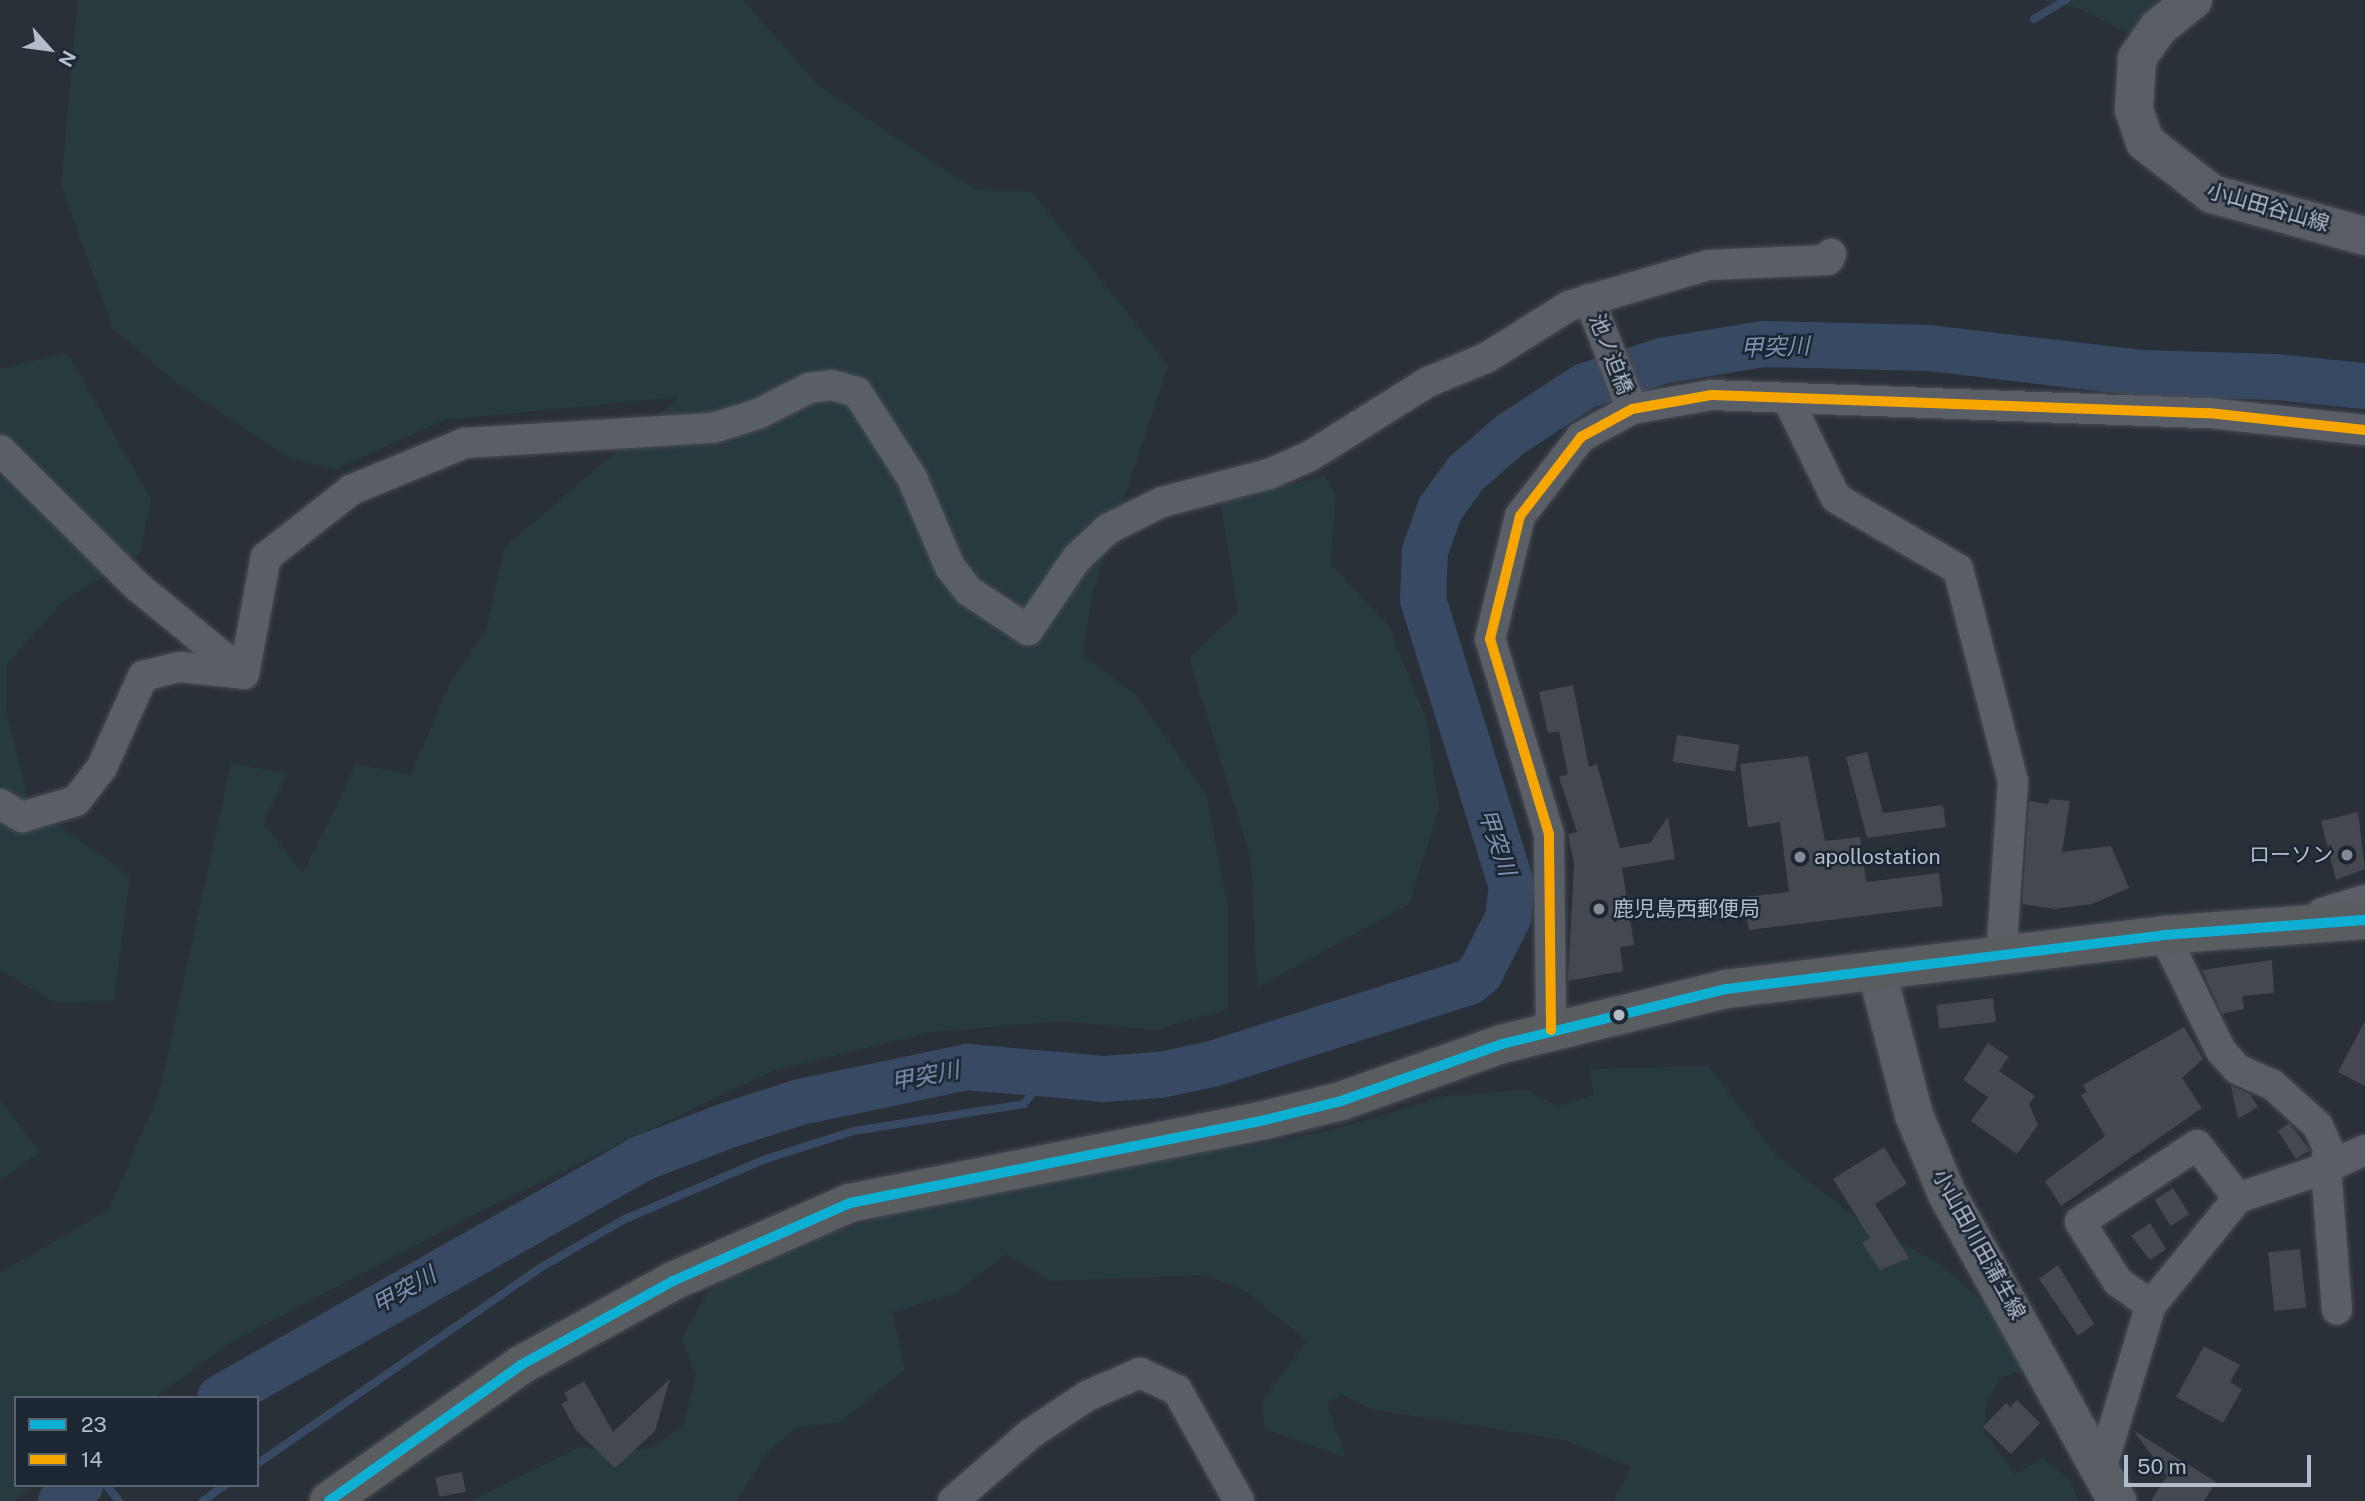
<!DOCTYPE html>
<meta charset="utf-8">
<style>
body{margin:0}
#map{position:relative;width:2365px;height:1501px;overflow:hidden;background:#2a3038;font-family:"Public Sans","Noto Sans JP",sans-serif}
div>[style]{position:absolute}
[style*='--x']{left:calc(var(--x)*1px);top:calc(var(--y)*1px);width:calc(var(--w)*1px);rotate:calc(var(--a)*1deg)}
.green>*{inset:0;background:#273a3e}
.stream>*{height:8px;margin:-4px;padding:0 4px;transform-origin:4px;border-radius:4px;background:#384963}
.river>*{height:46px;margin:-23px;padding:0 23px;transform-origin:23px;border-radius:23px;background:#384963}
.building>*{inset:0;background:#444950;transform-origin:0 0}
.roads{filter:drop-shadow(0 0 2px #484c53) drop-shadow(0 0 2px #484c53)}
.street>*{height:30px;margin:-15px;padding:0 15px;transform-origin:15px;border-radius:15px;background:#5a5e66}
.secondary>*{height:38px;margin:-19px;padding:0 19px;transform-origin:19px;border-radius:19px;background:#595d64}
.highway>*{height:38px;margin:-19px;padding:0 19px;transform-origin:19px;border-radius:19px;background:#5a5d60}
.bus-1>*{height:10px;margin:-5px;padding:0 5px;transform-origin:5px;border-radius:5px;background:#0dafd3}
.bus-2>*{height:10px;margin:-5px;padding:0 5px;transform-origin:5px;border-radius:5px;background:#f7a600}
.dots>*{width:19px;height:19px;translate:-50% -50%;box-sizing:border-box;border:4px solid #1d2633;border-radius:50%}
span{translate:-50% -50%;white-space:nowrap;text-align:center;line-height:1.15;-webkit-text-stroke:5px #1d2633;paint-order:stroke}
.street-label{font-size:21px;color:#b4bcc9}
.poi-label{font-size:21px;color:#b4bcc9}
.right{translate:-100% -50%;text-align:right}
.left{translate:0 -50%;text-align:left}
.water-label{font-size:23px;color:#7c92b1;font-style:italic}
.legend{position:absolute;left:14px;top:1396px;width:245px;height:91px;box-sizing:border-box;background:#1d2633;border:2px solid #59626f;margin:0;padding:9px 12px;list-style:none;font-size:21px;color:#b4bcc9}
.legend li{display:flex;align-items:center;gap:14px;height:35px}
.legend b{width:35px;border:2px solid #59626f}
.north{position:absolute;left:14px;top:14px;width:70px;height:70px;-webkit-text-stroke:5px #1d2633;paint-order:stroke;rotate:118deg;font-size:19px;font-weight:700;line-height:28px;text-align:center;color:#b4bcc9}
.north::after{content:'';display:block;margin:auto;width:24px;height:32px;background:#b4bcc9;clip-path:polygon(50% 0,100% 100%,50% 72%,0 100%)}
.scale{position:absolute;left:2124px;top:1455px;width:187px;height:32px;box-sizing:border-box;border:4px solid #b4bcc9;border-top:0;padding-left:9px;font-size:21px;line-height:24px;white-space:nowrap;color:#b4bcc9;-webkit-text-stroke:5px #1d2633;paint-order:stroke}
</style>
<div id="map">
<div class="green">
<div style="clip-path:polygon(78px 0,743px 0,818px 85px,893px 136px,975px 189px,1032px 192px,1168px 365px,1092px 594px,1083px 656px,1136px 695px,1206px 794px,1228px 908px,1228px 1009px,1155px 1030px,1062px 1021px,932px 1032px,772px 1071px,483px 1210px,228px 1344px,154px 1398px,16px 1398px,16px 1485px,35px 1485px,14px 1501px,0 1501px,0 1273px,109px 1209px,160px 1090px,231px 763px,287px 774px,263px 823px,303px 873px,356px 764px,411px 775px,451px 681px,486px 630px,504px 548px,679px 397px,444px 420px,336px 469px,288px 458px,179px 385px,113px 329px,61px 186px)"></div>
<div style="clip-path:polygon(2041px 0,2199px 0,2131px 35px,2078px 8px)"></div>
<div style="clip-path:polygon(67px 353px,151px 499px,140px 554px,63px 601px,7px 664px,6px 710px,30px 805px,130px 876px,114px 1001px,55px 1003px,0 970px,0 369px)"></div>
<div style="clip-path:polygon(1325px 476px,1336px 497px,1330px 563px,1388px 625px,1427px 721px,1439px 809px,1409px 904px,1257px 988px,1251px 859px,1189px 658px,1238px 611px,1220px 501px)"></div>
<div style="clip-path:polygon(1709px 1066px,1776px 1155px,1860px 1221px,1939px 1263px,1979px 1298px,2023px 1370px,2002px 1377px,1987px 1401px,1984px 1431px,2015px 1474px,2043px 1458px,2071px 1481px,2078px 1501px,1613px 1501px,1631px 1467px,1564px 1440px,1371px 1409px,1341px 1394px,1327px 1404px,1346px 1458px,1264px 1429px,1263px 1399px,1307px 1341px,1247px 1292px,1204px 1275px,1051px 1281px,1005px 1254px,955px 1294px,892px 1312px,905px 1369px,840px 1422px,795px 1428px,765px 1455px,737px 1501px,470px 1501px,580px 1447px,616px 1453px,650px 1448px,683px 1426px,696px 1375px,681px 1339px,712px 1285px,836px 1231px,923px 1204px,1328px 1131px,1445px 1096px,1527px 1090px,1557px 1106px,1594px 1095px,1589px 1069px)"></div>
<div style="clip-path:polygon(0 1099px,40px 1152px,0 1181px)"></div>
</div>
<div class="stream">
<div style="--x:2034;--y:19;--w:37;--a:-31"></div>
<div style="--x:257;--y:1464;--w:348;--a:-34.7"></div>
<div style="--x:543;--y:1266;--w:95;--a:-29.8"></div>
<div style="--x:625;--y:1219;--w:150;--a:-23.1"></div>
<div style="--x:763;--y:1160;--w:96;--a:-17.7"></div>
<div style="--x:854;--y:1131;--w:172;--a:-9"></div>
<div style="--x:1024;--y:1104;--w:39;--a:-53"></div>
<div style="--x:106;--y:1485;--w:21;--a:51"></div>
<div style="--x:203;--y:1501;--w:27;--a:-36"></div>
</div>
<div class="river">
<div style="--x:220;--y:1398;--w:483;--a:-29.6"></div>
<div style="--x:640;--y:1159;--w:95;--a:-20.9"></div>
<div style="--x:729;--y:1125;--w:75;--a:-17.9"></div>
<div style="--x:800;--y:1102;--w:171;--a:-11.8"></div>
<div style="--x:967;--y:1067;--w:137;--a:5"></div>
<div style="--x:1103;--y:1079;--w:57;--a:-4"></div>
<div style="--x:1160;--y:1075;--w:53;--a:-11.9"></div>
<div style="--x:1212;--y:1064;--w:270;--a:-17.7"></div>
<div style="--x:1469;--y:982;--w:14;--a:-39"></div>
<div style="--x:1480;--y:973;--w:62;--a:-63"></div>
<div style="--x:1508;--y:918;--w:31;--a:-83"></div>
<div style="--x:1512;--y:887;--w:300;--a:-107.2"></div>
<div style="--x:1423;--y:600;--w:49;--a:-87.7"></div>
<div style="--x:1425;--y:551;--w:45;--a:-70.3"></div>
<div style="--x:1440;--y:509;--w:44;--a:-54.2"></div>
<div style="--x:1466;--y:473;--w:58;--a:-40.8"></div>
<div style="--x:1510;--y:435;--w:90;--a:-33.2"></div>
<div style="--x:1585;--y:386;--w:80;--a:-18.2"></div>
<div style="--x:1661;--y:361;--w:103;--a:-9.5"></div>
<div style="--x:1763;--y:344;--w:165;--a:1.4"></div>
<div style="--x:1928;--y:348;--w:214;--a:6.7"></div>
<div style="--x:2141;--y:373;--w:135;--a:1.7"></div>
<div style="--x:2276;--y:377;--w:89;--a:5.8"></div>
<div style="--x:61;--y:1501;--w:25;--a:-40"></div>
</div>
<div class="building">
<div style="clip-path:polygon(1573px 685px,1589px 767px,1597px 764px,1620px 848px,1650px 843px,1668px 817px,1675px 859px,1622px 868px,1634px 945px,1620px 947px,1623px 971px,1568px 981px,1574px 864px,1568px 834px,1577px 832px,1559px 777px,1568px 774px,1559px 731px,1548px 733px,1539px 692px)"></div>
<div style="left:1677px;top:735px;width:63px;height:27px;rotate:9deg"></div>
<div style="clip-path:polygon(1867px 752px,1883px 813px,1943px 805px,1946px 827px,1867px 838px,1846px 757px)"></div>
<div style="clip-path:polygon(1808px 756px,1825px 841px,1860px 837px,1866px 882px,1939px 873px,1943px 906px,1749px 930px,1744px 897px,1789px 892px,1780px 822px,1748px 827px,1740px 764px)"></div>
<div style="clip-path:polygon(2050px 799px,2070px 801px,2062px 852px,2111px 846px,2129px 888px,2092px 904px,2055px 909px,2022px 904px,2029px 801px,2048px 804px)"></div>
<div style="clip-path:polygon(2358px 812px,2365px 869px,2336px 880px,2321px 821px)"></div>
<div style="clip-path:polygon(2272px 960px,2274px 993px,2242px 996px,2244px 1009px,2222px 1014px,2202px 970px)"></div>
<div style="left:1993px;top:998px;width:24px;height:57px;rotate:83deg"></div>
<div style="clip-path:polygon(2365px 1021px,2365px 1086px,2338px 1072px)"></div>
<div style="clip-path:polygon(2184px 1027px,2203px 1059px,2182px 1078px,2202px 1108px,2061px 1206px,2045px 1181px,2105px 1136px,2081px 1095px,2087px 1092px,2083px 1085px)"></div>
<div style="clip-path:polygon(1988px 1043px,2009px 1057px,1999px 1071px,2035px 1096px,2029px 1104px,2038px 1125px,2017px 1154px,1971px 1121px,1988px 1097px,1963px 1080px)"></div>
<div style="clip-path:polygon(2231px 1086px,2250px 1094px,2258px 1107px,2238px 1119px)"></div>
<div style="clip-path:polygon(2289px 1123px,2310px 1150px,2296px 1159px,2278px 1131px)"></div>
<div style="clip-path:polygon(1884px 1147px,1907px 1184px,1875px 1204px,1909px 1258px,1880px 1270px,1862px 1243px,1870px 1238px,1833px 1179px)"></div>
<div style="left:2173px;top:1188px;width:31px;height:22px;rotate:58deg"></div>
<div style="clip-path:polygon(2150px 1223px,2166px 1249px,2150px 1260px,2131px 1236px)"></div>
<div style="left:2300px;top:1249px;width:59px;height:32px;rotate:84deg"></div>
<div style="clip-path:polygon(2058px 1265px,2094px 1324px,2078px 1336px,2039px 1279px)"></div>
<div style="clip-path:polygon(2204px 1346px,2240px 1365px,2230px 1382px,2242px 1389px,2223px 1423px,2176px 1397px)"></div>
<div style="clip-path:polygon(670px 1379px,655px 1431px,615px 1468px,576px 1430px,561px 1404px,568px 1400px,564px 1393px,584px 1381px,613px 1432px)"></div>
<div style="clip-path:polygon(2017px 1400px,2040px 1423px,2011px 1454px,1983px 1427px,2006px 1403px,2010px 1407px)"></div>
<div style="clip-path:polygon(2133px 1430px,2216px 1482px,2204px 1501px,2151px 1501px,2167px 1476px)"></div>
<div style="left:462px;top:1472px;width:20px;height:27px;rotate:79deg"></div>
</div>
<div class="roads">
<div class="street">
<div style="--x:1589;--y:299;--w:118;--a:68.6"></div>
<div style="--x:1787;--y:398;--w:111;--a:63.9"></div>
<div style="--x:1836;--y:498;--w:141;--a:30.2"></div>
<div style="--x:1958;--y:569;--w:219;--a:75.5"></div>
<div style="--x:2013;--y:781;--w:178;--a:93.9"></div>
<div style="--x:0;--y:450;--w:194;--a:44.8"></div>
<div style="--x:138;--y:587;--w:137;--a:39.4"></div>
<div style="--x:244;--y:674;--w:119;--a:-79.4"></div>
<div style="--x:266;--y:557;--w:108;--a:-38.2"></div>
<div style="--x:351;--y:490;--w:123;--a:-22.4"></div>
<div style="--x:465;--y:443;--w:248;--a:-3.5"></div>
<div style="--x:713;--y:428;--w:47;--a:-17.3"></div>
<div style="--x:758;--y:414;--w:57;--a:-27"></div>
<div style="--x:809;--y:388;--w:23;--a:-7"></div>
<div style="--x:832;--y:385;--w:26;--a:16"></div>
<div style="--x:857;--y:392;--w:102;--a:57.4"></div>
<div style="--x:912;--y:478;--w:97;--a:66.9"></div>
<div style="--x:950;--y:567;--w:31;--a:52"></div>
<div style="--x:969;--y:591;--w:71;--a:33.5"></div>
<div style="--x:1028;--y:630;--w:87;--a:-55.8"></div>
<div style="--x:1077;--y:558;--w:42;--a:-43.1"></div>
<div style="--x:1108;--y:529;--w:60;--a:-26.6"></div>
<div style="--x:1162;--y:502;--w:111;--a:-14.7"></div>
<div style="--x:1269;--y:474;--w:45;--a:-23.7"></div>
<div style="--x:1310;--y:456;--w:139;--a:-32.1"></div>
<div style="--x:1428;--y:382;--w:63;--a:-22.5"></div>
<div style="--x:1486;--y:358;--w:98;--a:-32.1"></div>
<div style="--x:1569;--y:306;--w:145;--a:-16.4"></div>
<div style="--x:1708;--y:265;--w:120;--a:-2.4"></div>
<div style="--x:1828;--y:260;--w:7;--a:-63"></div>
<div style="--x:0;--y:804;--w:26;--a:31"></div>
<div style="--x:22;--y:817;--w:56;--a:-16.5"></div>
<div style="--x:76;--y:801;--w:43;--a:-52.6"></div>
<div style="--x:102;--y:767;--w:100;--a:-65.7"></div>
<div style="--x:143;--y:676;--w:38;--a:-14"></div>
<div style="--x:180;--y:667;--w:64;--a:6.2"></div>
<div style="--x:2322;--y:913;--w:45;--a:-16.8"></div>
<div style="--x:2164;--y:935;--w:129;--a:63.8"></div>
<div style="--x:2221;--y:1051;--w:24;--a:48"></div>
<div style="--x:2237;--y:1069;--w:39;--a:24"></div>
<div style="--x:2273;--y:1085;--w:61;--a:42.3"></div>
<div style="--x:2318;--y:1126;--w:24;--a:66"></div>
<div style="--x:2328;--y:1148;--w:20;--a:96"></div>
<div style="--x:2326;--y:1168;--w:43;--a:-24.8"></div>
<div style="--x:1551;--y:1030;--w:196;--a:-90.6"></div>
<div style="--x:1549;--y:834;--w:204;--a:-106.8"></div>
<div style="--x:1490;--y:639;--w:127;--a:-76.3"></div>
<div style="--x:1520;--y:516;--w:100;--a:-52.3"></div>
<div style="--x:1581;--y:437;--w:58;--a:-28.8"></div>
<div style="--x:1632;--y:409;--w:80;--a:-10"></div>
<div style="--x:1711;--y:395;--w:498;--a:2.1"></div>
<div style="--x:2209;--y:413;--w:157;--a:6.2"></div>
<div style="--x:2238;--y:1198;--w:93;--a:-18.8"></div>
<div style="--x:2326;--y:1168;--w:142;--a:85.6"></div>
<div style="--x:2102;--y:1466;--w:168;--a:-73.1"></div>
<div style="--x:2151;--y:1305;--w:138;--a:-50.9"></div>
<div style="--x:2238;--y:1198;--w:67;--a:-127.7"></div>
<div style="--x:2197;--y:1145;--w:140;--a:146.7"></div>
<div style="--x:2080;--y:1222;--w:71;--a:57.7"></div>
<div style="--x:2118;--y:1282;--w:40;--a:34.9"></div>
<div style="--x:953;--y:1501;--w:102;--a:-41"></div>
<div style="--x:1030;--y:1434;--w:69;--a:-33.7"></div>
<div style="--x:1087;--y:1396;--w:58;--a:-23.5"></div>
<div style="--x:1140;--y:1373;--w:41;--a:24.7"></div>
<div style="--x:1177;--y:1390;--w:127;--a:60.8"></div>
</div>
<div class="secondary">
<div style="--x:2193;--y:0;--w:43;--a:141.5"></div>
<div style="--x:2159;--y:27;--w:39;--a:125"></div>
<div style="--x:2137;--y:59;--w:51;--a:93.4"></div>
<div style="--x:2134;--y:110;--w:34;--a:71"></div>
<div style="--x:2145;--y:142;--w:85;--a:37.8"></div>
<div style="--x:2212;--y:194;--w:159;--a:15.4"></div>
<div style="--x:1877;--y:972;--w:148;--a:75.5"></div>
<div style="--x:1914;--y:1115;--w:86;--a:67.3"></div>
<div style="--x:1947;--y:1194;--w:351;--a:61"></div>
</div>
<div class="highway">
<div style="--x:329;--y:1501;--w:235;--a:-35.3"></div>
<div style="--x:521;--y:1365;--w:174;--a:-28.9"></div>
<div style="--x:673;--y:1281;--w:193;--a:-23.8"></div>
<div style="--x:850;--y:1203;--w:423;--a:-11.3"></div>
<div style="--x:1265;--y:1120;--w:78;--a:-14"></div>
<div style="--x:1341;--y:1101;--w:171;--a:-19.5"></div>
<div style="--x:1502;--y:1044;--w:231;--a:-13.8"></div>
<div style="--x:1726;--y:989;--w:441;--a:-7"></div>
<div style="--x:2164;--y:935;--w:202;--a:-4.3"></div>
</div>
</div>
<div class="bus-1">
<div style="--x:329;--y:1501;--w:235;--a:-35.3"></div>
<div style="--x:521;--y:1365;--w:174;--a:-28.9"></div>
<div style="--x:673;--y:1281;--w:193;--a:-23.8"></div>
<div style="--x:850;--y:1203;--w:423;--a:-11.3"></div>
<div style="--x:1265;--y:1120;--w:78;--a:-14"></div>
<div style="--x:1341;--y:1101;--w:171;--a:-19.5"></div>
<div style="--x:1502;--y:1044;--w:231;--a:-13.8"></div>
<div style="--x:1726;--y:989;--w:441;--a:-7"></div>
<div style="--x:2164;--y:935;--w:202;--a:-4.3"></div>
</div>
<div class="bus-2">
<div style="--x:1551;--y:1030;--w:196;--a:-90.6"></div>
<div style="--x:1549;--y:834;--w:204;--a:-106.8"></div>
<div style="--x:1490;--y:639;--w:127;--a:-76.3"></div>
<div style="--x:1520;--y:516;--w:100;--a:-52.3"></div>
<div style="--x:1581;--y:437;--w:58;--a:-28.8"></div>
<div style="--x:1632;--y:409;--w:80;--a:-10"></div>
<div style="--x:1711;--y:395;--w:498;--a:2.1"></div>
<div style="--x:2209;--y:413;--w:157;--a:6.2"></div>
</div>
<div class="dots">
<div style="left:2347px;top:855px;background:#848b96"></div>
<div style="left:1800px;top:857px;background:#848b96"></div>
<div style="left:1599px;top:909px;background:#848b96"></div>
<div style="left:1619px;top:1015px;background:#b4bcc9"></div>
</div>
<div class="street-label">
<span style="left:2268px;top:207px;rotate:16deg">小山田谷山線</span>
<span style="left:1611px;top:354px;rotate:69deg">池ノ迫橋</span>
<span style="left:1979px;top:1244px;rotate:61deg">小山田川田蒲生線</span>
</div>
<div class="poi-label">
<span class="right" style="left:2333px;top:855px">ローソン</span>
<span class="left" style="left:1814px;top:857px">apollostation</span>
<span class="left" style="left:1613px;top:909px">鹿児島西郵便局</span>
</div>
<div class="water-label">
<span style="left:1775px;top:347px;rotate:-2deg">甲突川</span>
<span style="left:1497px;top:842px;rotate:71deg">甲突川</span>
<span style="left:925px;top:1076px;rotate:-11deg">甲突川</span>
<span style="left:404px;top:1290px;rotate:-30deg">甲突川</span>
</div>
<ul class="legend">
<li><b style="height:9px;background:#0dafd3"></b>23</li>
<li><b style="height:9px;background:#f7a600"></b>14</li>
</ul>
<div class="north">N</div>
<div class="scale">50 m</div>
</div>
